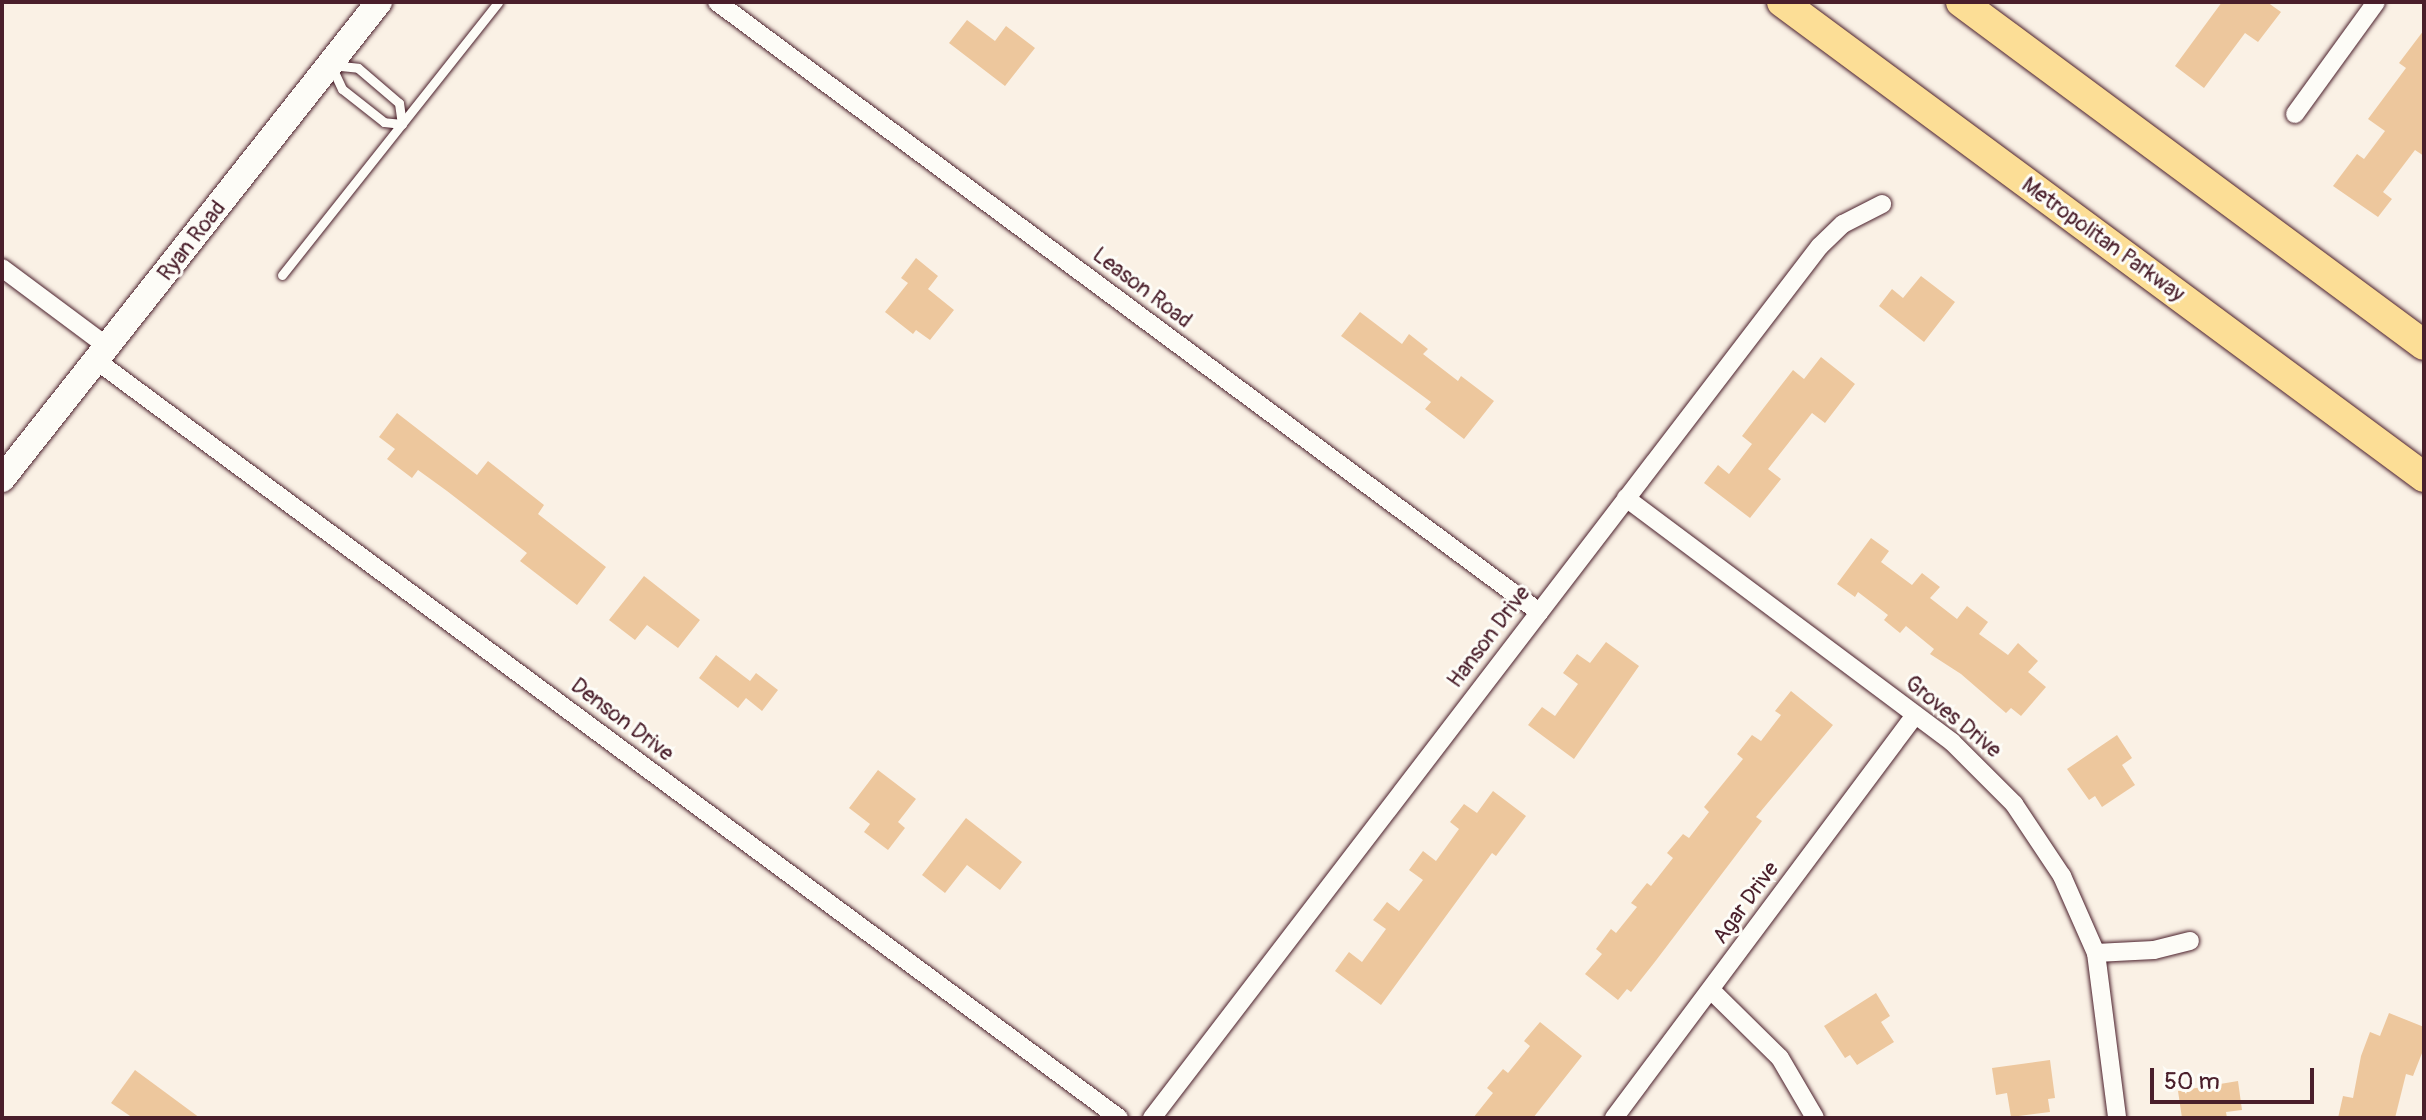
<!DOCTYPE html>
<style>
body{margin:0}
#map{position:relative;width:2426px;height:1120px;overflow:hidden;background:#faf1e5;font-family:Pangolin,sans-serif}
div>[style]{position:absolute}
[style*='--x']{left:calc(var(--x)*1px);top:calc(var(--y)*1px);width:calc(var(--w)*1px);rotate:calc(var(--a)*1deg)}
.building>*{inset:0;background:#edc79d}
.roads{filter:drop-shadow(0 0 2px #4a1f2b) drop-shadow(0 0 2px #4a1f2b)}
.lane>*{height:9px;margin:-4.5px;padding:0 4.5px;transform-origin:4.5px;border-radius:4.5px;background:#fdfcf7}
.street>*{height:18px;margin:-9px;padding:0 9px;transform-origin:9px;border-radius:9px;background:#fdfcf7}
.secondary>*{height:26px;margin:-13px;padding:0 13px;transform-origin:13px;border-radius:13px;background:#fdfcf7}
.primary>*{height:30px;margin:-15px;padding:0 15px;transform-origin:15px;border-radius:15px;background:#fcde96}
span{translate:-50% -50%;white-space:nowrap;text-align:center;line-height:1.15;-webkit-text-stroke:6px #fdfcf7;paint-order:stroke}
.street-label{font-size:22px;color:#4a1f2b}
.frame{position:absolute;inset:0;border:4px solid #4a1f2b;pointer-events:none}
.scale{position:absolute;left:2150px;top:1068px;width:164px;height:36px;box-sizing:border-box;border:4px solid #4a1f2b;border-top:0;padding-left:10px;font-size:24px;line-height:28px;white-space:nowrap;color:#4a1f2b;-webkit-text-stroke:6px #fdfcf7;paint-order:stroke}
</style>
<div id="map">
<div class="building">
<div style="clip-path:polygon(2222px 2px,2267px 2px,2281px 12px,2258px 42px,2245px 33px,2204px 88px,2175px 66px)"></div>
<div style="clip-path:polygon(967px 20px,995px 41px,1006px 26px,1035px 48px,1005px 86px,949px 43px)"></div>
<div style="clip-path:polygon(2424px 30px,2424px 156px,2415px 150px,2383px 192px,2392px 199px,2378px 217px,2333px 186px,2357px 154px,2364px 159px,2385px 131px,2368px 119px,2406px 68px,2399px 63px)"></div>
<div style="clip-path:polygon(916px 258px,938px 276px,928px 289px,954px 310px,930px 340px,916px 330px,913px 334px,885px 312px,908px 283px,901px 278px)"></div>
<div style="clip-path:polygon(1921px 276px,1955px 302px,1924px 342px,1879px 306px,1892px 289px,1903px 298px)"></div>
<div style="clip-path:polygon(1360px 312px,1402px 344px,1409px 334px,1428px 349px,1423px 354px,1458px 381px,1461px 376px,1494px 401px,1464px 439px,1425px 409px,1431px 402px,1341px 336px)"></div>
<div style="clip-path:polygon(1821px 357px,1855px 384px,1825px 423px,1812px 413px,1768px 469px,1781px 479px,1750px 518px,1704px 483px,1718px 465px,1729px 474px,1752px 444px,1742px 436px,1779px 388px,1793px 370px,1804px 379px)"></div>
<div style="clip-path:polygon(397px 413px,477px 475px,488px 461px,544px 505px,538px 514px,606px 567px,577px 605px,520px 561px,527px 553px,447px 491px,418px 470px,412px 478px,387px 459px,395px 449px,379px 437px)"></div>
<div style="clip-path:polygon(1871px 538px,1889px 551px,1881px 562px,1912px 585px,1922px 573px,1940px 587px,1930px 598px,1957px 619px,1967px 606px,1988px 622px,1979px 634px,2008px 655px,2018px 643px,2038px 661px,2028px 672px,2046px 687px,2021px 716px,2011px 708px,2006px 713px,1961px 674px,1930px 654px,1934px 649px,1906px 626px,1900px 633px,1884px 620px,1888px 615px,1858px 592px,1855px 597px,1837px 584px)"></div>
<div style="clip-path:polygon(644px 576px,700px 620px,678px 648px,647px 625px,635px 640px,609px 620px)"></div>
<div style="clip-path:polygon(1606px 642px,1639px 666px,1574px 759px,1528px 725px,1542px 707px,1555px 716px,1578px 684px,1563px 673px,1577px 654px,1590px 663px)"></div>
<div style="clip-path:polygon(716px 655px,750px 681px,756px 673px,778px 690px,762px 711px,746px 698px,738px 708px,699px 678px)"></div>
<div style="clip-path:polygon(1791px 691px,1833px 725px,1756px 817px,1762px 821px,1654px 963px,1631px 992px,1627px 989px,1618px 1000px,1585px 974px,1602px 954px,1596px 949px,1611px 929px,1616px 933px,1637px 907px,1631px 903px,1647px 883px,1651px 886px,1673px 858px,1667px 853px,1683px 834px,1689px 838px,1709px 812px,1704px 807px,1743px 759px,1737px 754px,1752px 735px,1761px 741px,1781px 715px,1775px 711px)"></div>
<div style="clip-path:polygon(2117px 735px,2132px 758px,2122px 765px,2135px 785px,2102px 807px,2095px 796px,2089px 800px,2067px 769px)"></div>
<div style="clip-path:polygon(878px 770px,916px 799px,898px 822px,905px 828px,888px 850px,864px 832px,870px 824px,849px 808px)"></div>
<div style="clip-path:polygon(1493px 791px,1526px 816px,1496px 856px,1492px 853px,1381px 1005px,1335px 971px,1349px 952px,1362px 962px,1386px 929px,1373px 920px,1387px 902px,1399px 911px,1423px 880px,1409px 870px,1423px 851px,1436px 861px,1459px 829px,1450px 822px,1464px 804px,1477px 813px)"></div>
<div style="clip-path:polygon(966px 818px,1022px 862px,1000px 890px,967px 865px,945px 893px,922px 875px)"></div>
<div style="clip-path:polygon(1876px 993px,1890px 1016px,1881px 1022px,1894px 1042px,1857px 1065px,1850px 1055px,1845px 1058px,1824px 1026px)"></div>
<div style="clip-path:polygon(2389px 1013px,2424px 1027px,2424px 1048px,2413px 1076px,2406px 1074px,2395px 1118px,2338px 1118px,2343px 1096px,2353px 1098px,2361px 1056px,2370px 1032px,2380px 1036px)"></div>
<div style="clip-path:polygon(1540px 1022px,1582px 1056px,1533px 1118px,1473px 1118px,1493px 1093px,1487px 1088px,1503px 1069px,1508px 1073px,1530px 1046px,1524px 1041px)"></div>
<div style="clip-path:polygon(2050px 1060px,2055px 1098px,2048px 1099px,2050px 1112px,2011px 1117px,2007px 1093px,1996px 1095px,1992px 1068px)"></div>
<div style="clip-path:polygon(135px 1070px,200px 1118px,133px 1118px,111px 1103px)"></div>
<div style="clip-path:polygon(2238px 1081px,2242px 1110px,2226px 1112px,2227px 1118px,2182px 1118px,2178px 1091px)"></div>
</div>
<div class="roads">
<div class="lane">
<div style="--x:331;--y:65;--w:27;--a:6"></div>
<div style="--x:358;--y:68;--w:54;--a:40.5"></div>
<div style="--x:399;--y:103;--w:21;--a:82"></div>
<div style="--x:402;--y:124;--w:18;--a:-174"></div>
<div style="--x:384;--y:122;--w:53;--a:-141.8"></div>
<div style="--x:342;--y:89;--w:26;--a:-115"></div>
<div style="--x:282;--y:275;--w:348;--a:-51.6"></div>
</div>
<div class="street">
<div style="--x:717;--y:2;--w:1024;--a:36.58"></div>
<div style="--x:2295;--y:114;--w:138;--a:-54.1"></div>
<div style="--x:2;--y:268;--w:132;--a:36.7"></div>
<div style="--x:97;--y:361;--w:1272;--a:36.53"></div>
<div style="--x:1626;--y:498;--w:407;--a:36.8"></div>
<div style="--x:1952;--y:742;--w:88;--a:45"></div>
<div style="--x:2014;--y:804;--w:87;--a:56.3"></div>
<div style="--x:2062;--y:876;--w:84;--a:66.2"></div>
<div style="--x:2096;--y:953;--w:166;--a:82.7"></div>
<div style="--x:2096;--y:953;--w:58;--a:-3"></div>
<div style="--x:2154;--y:950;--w:37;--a:-14"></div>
<div style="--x:1712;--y:991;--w:95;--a:44.6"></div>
<div style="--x:1780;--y:1058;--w:69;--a:59.7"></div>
<div style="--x:1152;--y:1118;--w:1098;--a:-52.55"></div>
<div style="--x:1820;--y:246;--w:32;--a:-44"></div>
<div style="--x:1843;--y:224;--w:44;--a:-27.1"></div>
<div style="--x:1614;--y:1118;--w:503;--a:-53.24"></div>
</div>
<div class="secondary">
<div style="--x:2;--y:479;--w:608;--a:-51.68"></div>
</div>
<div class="primary">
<div style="--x:1782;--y:2;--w:799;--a:36.5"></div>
<div style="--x:1961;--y:2;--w:576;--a:36.53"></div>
</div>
</div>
<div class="street-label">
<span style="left:2103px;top:240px;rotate:36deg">Metropolitan Parkway</span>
<span style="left:192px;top:241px;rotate:-52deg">Ryan Road</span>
<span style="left:1142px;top:288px;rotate:37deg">Leason Road</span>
<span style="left:1489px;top:637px;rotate:-53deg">Hanson Drive</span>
<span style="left:1953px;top:717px;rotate:39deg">Groves Drive</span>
<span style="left:622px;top:720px;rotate:37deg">Denson Drive</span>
<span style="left:1746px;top:903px;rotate:-54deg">Agar Drive</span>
</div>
<div class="frame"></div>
<div class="scale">50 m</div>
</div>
